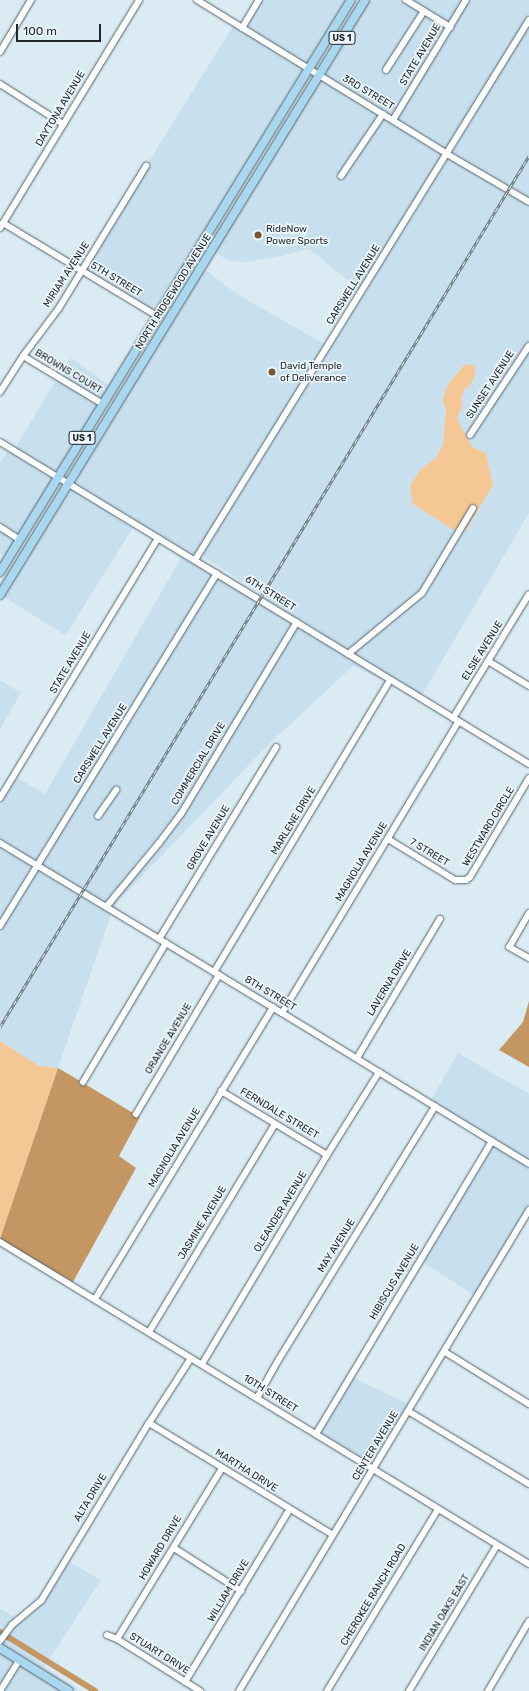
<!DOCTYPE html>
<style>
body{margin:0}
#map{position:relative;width:529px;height:1691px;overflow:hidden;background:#daebf4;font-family:Rubik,sans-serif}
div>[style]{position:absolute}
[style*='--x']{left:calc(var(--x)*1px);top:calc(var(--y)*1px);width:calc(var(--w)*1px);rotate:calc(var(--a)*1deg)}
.built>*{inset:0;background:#c8e0ee;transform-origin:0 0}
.green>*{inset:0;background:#f5c795}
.water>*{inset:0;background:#c49663}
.canal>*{height:6px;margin:-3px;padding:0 3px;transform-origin:3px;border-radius:3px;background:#c49663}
.roads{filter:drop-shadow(0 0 1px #526169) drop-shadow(0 0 1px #526169)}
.minor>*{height:6px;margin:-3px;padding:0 3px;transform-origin:3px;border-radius:3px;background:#fff}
.major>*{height:8px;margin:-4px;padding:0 4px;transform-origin:4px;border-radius:4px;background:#a9d7ef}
.rail>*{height:3px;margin-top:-1.5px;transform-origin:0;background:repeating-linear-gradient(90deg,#edf7fd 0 4.5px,#717c82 0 9px);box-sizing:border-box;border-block:1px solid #717c82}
.dots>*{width:11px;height:11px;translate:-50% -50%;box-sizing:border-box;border:2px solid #edf7fd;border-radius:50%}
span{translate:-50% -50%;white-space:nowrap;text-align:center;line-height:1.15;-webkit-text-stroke:3.5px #edf7fd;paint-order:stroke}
.shield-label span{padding:1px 3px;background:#edf7fd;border:1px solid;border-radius:3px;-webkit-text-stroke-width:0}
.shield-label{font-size:9px;color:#1f2529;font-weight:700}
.street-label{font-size:10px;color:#1f2529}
.poi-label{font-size:10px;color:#1f2529}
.left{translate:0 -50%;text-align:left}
.scale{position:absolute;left:16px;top:24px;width:85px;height:18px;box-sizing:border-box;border:2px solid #1f2529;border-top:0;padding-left:5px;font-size:12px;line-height:14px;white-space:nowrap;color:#1f2529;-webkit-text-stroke:3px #edf7fd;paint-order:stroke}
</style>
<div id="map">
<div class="built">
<div style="clip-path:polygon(263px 0,345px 0,306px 64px,246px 26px)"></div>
<div style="clip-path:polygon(369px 0,400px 0,419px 12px,382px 72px,387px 74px,424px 15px,445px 28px,392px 116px,323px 74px)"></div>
<div style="clip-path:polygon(413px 0,463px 0,449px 23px)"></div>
<div style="clip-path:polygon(470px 0,529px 0,529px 14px,447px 150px,397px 119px)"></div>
<div style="clip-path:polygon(233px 26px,303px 69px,156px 312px,86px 270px,151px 164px,148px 163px)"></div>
<div style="clip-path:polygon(529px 26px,529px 199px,452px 153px)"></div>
<div style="clip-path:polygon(320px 80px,379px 115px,337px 177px,342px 180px,384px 118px,443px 156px,360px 290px,325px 262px,325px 261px,308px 249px,282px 256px,245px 262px,229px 261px,215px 252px)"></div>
<div style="clip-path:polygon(448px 159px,529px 206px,529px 340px,466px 436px,457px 419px,463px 404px,460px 400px,464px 390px,470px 385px,465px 364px,447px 386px,443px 400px,446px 410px,443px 444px,436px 458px,421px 469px,413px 504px,455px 531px,420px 591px,348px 650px,258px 594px,260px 592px,202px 556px)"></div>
<div style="clip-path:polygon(204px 269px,237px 294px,326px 345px,195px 556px,74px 484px)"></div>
<div style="clip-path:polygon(529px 351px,529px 513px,422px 695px,353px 654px,425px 595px,462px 531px,467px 530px,493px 485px,486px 453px,472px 447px,466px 437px,471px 439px)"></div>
<div style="clip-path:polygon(71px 358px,110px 386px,102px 400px,60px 375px)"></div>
<div style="left:56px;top:380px;width:49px;height:79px;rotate:31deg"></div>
<div style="clip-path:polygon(8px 451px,53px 479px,19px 535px,0 523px,0 463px)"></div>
<div style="left:71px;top:489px;width:73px;height:127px;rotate:32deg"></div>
<div style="clip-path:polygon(0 531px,16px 541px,6px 557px,0 554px)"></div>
<div style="clip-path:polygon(182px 556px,213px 574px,36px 861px,0 840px,0 804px,16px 777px,45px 794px)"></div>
<div style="clip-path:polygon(evenodd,218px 577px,293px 623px,178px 812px,105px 903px,41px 865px,218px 577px,115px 786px,120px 789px,99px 820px,94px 817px,115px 786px)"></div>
<div style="clip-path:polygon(298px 626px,383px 680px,353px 666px,270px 743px,119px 900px,115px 908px,110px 906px,183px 815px)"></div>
<div style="clip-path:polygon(0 680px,21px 693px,0 729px)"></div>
<div style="clip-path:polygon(0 847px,32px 867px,0 920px)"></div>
<div style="clip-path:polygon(37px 870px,111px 914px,58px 1068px,39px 1066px,0 1041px,0 932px)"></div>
<div style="clip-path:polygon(458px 1053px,529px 1094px,529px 1160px,431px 1100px)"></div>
<div style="clip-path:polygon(493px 1145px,529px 1167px,529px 1204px,475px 1296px,423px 1262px)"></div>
<div style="clip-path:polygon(353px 1378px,409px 1404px,370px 1464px,320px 1433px)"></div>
<div style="clip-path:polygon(68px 1561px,101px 1580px,44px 1667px,80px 1691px,76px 1691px,2px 1645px,14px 1626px,43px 1603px)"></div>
<div style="clip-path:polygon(0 1609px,15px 1617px,0 1636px)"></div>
<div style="clip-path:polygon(0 1652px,15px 1661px,0 1685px)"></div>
<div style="clip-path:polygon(20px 1665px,63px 1691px,3px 1691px)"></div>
</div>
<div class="green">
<div style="clip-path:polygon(465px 364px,475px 366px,475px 375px,470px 385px,464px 390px,461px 400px,463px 404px,457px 419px,472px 447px,486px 453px,493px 485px,466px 530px,462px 531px,477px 506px,472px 504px,455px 531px,413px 504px,410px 486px,421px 469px,436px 458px,443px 444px,446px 410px,443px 400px,447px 386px)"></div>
<div style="clip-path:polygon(0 1041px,39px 1066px,58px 1068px,0 1239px)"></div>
</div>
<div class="water">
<div style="clip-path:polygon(529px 1001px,529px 1067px,499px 1050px,523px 1022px)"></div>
<div style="clip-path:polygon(58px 1068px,80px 1081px,79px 1084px,84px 1086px,85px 1084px,133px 1113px,132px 1116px,137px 1118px,138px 1116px,140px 1117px,119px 1156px,136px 1168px,73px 1282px,0 1239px)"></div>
</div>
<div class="canal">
<div style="--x:0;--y:1632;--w:112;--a:31.8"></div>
</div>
<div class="roads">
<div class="minor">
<div style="--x:197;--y:0;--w:294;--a:31.6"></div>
<div style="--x:447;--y:154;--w:95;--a:30.3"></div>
<div style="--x:406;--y:0;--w:52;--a:31.5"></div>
<div style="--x:242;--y:28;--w:33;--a:-59"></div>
<div style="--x:0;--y:52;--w:61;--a:-59.2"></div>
<div style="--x:386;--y:70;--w:70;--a:-57.2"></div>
<div style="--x:0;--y:84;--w:75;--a:32.4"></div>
<div style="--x:393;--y:120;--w:140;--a:-58.7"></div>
<div style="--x:341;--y:176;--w:75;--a:-55.9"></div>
<div style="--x:3;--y:223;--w:180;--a:31.1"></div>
<div style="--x:0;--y:228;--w:267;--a:-58.6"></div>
<div style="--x:23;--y:356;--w:93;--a:31"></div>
<div style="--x:0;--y:392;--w:43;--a:-57.4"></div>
<div style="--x:23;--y:356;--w:60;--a:-53.1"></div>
<div style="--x:59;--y:308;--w:167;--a:-58.5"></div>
<div style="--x:470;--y:435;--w:107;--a:-56.5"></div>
<div style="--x:0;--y:442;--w:619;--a:31.33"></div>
<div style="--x:0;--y:527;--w:24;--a:33"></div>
<div style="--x:195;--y:560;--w:635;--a:-58.26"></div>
<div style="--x:348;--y:654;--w:96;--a:-39.5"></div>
<div style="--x:422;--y:593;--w:99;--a:-59"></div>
<div style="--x:488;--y:661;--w:48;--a:31.4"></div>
<div style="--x:453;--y:718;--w:145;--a:-58.5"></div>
<div style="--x:0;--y:798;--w:304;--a:-58.7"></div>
<div style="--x:98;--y:816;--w:32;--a:-55"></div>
<div style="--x:388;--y:839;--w:79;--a:31.5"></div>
<div style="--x:455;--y:880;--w:11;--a:0"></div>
<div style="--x:466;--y:880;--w:5;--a:-37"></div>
<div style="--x:470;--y:877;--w:115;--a:-59.2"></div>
<div style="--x:0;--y:843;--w:329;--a:31.1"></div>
<div style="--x:282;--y:1013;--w:289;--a:31.4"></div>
<div style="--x:106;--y:907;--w:83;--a:-50.4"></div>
<div style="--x:159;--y:843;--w:36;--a:-53"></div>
<div style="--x:181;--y:814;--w:224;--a:-58.9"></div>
<div style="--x:529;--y:913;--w:39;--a:120"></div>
<div style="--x:509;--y:947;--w:23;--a:29"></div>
<div style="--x:0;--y:926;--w:414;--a:-58.4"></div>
<div style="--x:159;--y:939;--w:225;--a:-58.6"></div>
<div style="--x:214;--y:972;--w:341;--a:-58.9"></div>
<div style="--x:282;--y:1013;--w:341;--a:-58.8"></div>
<div style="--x:357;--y:1058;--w:162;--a:-59.2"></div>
<div style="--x:83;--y:1082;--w:162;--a:-59.2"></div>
<div style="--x:221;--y:1091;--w:124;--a:31.1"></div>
<div style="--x:136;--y:1114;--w:162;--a:-59.2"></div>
<div style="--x:0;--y:1242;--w:619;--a:31.33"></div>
<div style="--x:95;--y:1299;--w:342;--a:-58.6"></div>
<div style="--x:149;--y:1332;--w:243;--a:-58.8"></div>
<div style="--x:445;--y:1352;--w:99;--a:31.8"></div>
<div style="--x:202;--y:1364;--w:244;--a:-59.1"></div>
<div style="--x:327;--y:1155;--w:98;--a:-57.9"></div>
<div style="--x:257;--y:1398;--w:45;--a:-60.6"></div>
<div style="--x:279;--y:1359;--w:297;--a:-58.3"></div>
<div style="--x:408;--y:1411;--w:141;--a:31.1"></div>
<div style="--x:149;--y:1423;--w:215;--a:31.3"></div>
<div style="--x:316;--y:1434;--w:342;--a:-59"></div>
<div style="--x:174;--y:1548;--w:80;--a:32.7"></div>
<div style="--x:107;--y:1635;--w:11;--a:22"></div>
<div style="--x:117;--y:1639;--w:98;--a:32.1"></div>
<div style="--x:117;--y:1639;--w:201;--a:-58.4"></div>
<div style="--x:0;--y:1641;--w:20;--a:-53"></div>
<div style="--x:12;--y:1625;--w:38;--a:-40"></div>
<div style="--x:41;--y:1601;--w:208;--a:-58.8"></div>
<div style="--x:149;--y:1423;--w:77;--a:-57.1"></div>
<div style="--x:185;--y:1682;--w:201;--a:-58.8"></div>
<div style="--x:0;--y:1691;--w:36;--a:-58"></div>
<div style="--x:239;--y:1691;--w:562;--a:-58.91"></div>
<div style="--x:327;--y:1691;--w:213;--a:-58.6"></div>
<div style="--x:409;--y:1691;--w:170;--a:-58.9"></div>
<div style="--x:488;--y:1691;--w:81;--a:-59.6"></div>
</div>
<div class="major">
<div style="--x:0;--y:572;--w:671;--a:-58.47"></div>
<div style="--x:0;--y:595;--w:698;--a:-58.47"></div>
<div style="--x:0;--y:1648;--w:81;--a:31.9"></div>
</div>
</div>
<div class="rail">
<div style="--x:0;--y:1027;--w:1019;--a:-58.73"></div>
</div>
<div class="dots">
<div style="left:258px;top:235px;background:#79562e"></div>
<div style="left:272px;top:372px;background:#79562e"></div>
</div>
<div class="shield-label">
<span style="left:342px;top:38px">US 1</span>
<span style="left:82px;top:438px">US 1</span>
</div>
<div class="street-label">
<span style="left:421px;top:55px;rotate:-59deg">STATE AVENUE</span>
<span style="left:368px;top:93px;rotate:31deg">3RD STREET</span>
<span style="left:61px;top:109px;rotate:-59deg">DAYTONA AVENUE</span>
<span style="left:67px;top:275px;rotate:-57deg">MIRIAM AVENUE</span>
<span style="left:116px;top:280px;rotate:31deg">5TH STREET</span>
<span style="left:354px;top:285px;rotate:-58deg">CARSWELL AVENUE</span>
<span style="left:174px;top:292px;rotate:-58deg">NORTH RIDGEWOOD AVENUE</span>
<span style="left:68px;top:372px;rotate:31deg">BROWNS COURT</span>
<span style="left:491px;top:385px;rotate:-57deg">SUNSET AVENUE</span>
<span style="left:270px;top:594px;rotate:32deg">6TH STREET</span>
<span style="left:483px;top:651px;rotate:-58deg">ELSIE AVENUE</span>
<span style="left:71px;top:663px;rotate:-59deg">STATE AVENUE</span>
<span style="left:101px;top:744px;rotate:-58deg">CARSWELL AVENUE</span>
<span style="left:199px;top:764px;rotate:-59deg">COMMERCIAL DRIVE</span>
<span style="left:294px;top:821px;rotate:-59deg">MARLENE DRIVE</span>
<span style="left:489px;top:827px;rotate:-59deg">WESTWARD CIRCLE</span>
<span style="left:209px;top:838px;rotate:-59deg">GROVE AVENUE</span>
<span style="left:429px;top:853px;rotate:31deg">7 STREET</span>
<span style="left:362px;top:862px;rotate:-59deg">MAGNOLIA AVENUE</span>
<span style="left:390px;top:983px;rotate:-59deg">LAVERNA DRIVE</span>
<span style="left:270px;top:994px;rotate:31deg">8TH STREET</span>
<span style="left:169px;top:1039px;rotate:-59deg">ORANGE AVENUE</span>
<span style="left:279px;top:1114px;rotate:31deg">FERNDALE STREET</span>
<span style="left:175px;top:1148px;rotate:-59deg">MAGNOLIA AVENUE</span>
<span style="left:281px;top:1212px;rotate:-59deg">OLEANDER AVENUE</span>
<span style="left:203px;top:1223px;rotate:-59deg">JASMINE AVENUE</span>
<span style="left:337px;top:1246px;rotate:-58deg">MAY AVENUE</span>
<span style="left:395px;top:1282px;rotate:-59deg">HIBISCUS AVENUE</span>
<span style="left:270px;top:1394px;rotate:32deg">10TH STREET</span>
<span style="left:376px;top:1446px;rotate:-59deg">CENTER AVENUE</span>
<span style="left:246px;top:1471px;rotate:32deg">MARTHA DRIVE</span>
<span style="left:91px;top:1498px;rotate:-59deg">ALTA DRIVE</span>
<span style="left:161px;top:1548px;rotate:-59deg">HOWARD DRIVE</span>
<span style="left:229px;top:1591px;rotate:-59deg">WILLIAM DRIVE</span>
<span style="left:374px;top:1595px;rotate:-59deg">CHEROKEE RANCH ROAD</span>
<span style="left:445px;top:1613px;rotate:-59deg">INDIAN OAKS EAST</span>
<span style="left:159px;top:1654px;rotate:32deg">STUART DRIVE</span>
</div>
<div class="poi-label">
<span class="left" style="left:266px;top:235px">RideNow<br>Power Sports</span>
<span class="left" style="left:280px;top:372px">David Temple<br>of Deliverance</span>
</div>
<div class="scale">100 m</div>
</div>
